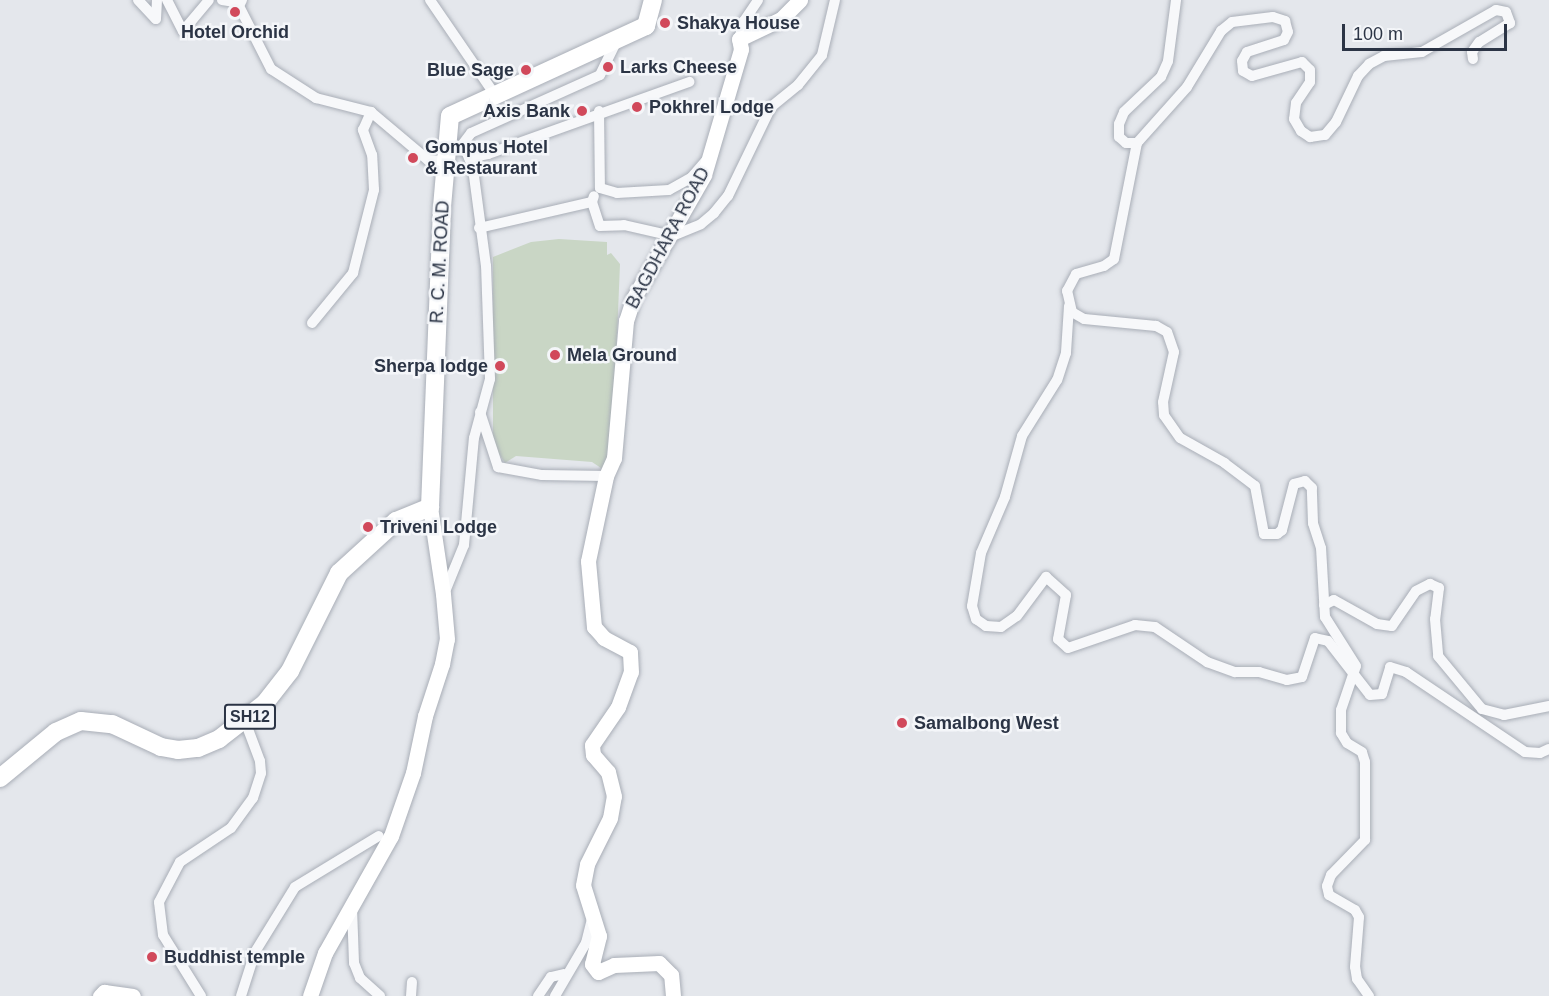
<!DOCTYPE html>
<style>
body{margin:0}
#map{position:relative;width:1549px;height:996px;overflow:hidden;background:#e4e7ec;font-family:Arial,sans-serif}
div>[style]{position:absolute}
[style*='--x']{left:calc(var(--x)*1px);top:calc(var(--y)*1px);width:calc(var(--w)*1px);rotate:calc(var(--a)*1deg)}
.green>*{inset:0;background:#c9d6c5}
.roads{filter:drop-shadow(0 0 2px #a9aeb7) drop-shadow(0 0 2px #a9aeb7)}
.street>*{height:10px;margin:-5px;padding:0 5px;transform-origin:5px;border-radius:5px;background:#f7f8fa}
.secondary>*{height:15px;margin:-7.5px;padding:0 7.5px;transform-origin:7.5px;border-radius:7.5px;background:#fff}
.primary>*{height:18px;margin:-9px;padding:0 9px;transform-origin:9px;border-radius:9px;background:#fff}
.dots>*{width:16px;height:16px;translate:-50% -50%;box-sizing:border-box;border:3px solid #f4f6f9;border-radius:50%}
span{translate:-50% -50%;white-space:nowrap;text-align:center;line-height:1.15;-webkit-text-stroke:5px #f4f6f9;paint-order:stroke}
.shield-label span{padding:2px 4px;background:#f4f6f9;border:2px solid;border-radius:4px;-webkit-text-stroke-width:0}
.shield-label{font-size:16px;color:#2b3445;font-weight:700}
.poi-label{font-size:18px;color:#2b3445;font-weight:700}
.left{translate:0 -50%;text-align:left}
.right{translate:-100% -50%;text-align:right}
.street-label{font-size:18px;color:#2b3445}
.scale{position:absolute;left:1342px;top:24px;width:165px;height:27px;box-sizing:border-box;border:3px solid #2b3445;border-top:0;padding-left:8px;font-size:18px;line-height:21px;white-space:nowrap;color:#2b3445;-webkit-text-stroke:4px #f4f6f9;paint-order:stroke}
</style>
<div id="map">
<div class="green">
<div style="clip-path:polygon(559px 239px,607px 242px,607px 255px,611px 253px,620px 264px,612px 458px,604px 470px,592px 462px,516px 456px,505px 463px,493px 445px,493px 257px,531px 242px)"></div>
</div>
<div class="roads">
<div class="street">
<div style="--x:138;--y:0;--w:26;--a:47"></div>
<div style="--x:156;--y:19;--w:19;--a:-87"></div>
<div style="--x:167;--y:0;--w:35;--a:63"></div>
<div style="--x:183;--y:31;--w:40;--a:-50"></div>
<div style="--x:222;--y:0;--w:18;--a:9"></div>
<div style="--x:242;--y:0;--w:7;--a:117"></div>
<div style="--x:239;--y:6;--w:71;--a:63.1"></div>
<div style="--x:271;--y:69;--w:54;--a:32.8"></div>
<div style="--x:316;--y:98;--w:57;--a:14.3"></div>
<div style="--x:371;--y:112;--w:75;--a:40.1"></div>
<div style="--x:428;--y:160;--w:18;--a:3"></div>
<div style="--x:430;--y:0;--w:115;--a:55.6"></div>
<div style="--x:739;--y:39;--w:19;--a:-74"></div>
<div style="--x:744;--y:21;--w:25;--a:-56"></div>
<div style="--x:599;--y:111;--w:77;--a:89.3"></div>
<div style="--x:600;--y:188;--w:18;--a:16"></div>
<div style="--x:617;--y:193;--w:52;--a:-3.3"></div>
<div style="--x:669;--y:190;--w:25;--a:-29"></div>
<div style="--x:691;--y:178;--w:23;--a:-49"></div>
<div style="--x:1137;--y:143;--w:11;--a:180"></div>
<div style="--x:1126;--y:143;--w:9;--a:-139"></div>
<div style="--x:1119;--y:137;--w:13;--a:-90"></div>
<div style="--x:1119;--y:124;--w:13;--a:-67"></div>
<div style="--x:1124;--y:112;--w:51;--a:-43.4"></div>
<div style="--x:1161;--y:77;--w:17;--a:-66"></div>
<div style="--x:1168;--y:61;--w:62;--a:-82.5"></div>
<div style="--x:459;--y:149;--w:20;--a:-53"></div>
<div style="--x:471;--y:133;--w:141;--a:-24.2"></div>
<div style="--x:600;--y:75;--w:39;--a:-64"></div>
<div style="--x:466;--y:151;--w:9;--a:41"></div>
<div style="--x:473;--y:157;--w:15;--a:-11"></div>
<div style="--x:488;--y:154;--w:214;--a:-19.7"></div>
<div style="--x:592;--y:202;--w:25;--a:72"></div>
<div style="--x:600;--y:226;--w:24;--a:-2"></div>
<div style="--x:624;--y:225;--w:49;--a:12.9"></div>
<div style="--x:672;--y:236;--w:31;--a:-22"></div>
<div style="--x:701;--y:224;--w:17;--a:-40"></div>
<div style="--x:714;--y:213;--w:22;--a:-51"></div>
<div style="--x:728;--y:196;--w:99;--a:-64.2"></div>
<div style="--x:771;--y:107;--w:35;--a:-39"></div>
<div style="--x:798;--y:85;--w:38;--a:-51"></div>
<div style="--x:822;--y:55;--w:57;--a:-76.7"></div>
<div style="--x:479;--y:228;--w:116;--a:-13"></div>
<div style="--x:592;--y:202;--w:6;--a:-72"></div>
<div style="--x:1069;--y:306;--w:47;--a:93.7"></div>
<div style="--x:1066;--y:353;--w:28;--a:108"></div>
<div style="--x:1057;--y:380;--w:66;--a:122"></div>
<div style="--x:1022;--y:436;--w:63;--a:105.6"></div>
<div style="--x:1005;--y:497;--w:61;--a:113.2"></div>
<div style="--x:981;--y:553;--w:54;--a:99.6"></div>
<div style="--x:972;--y:606;--w:14;--a:73"></div>
<div style="--x:976;--y:619;--w:12;--a:35"></div>
<div style="--x:986;--y:626;--w:15;--a:4"></div>
<div style="--x:1001;--y:627;--w:19;--a:-35"></div>
<div style="--x:1017;--y:616;--w:49;--a:-53.4"></div>
<div style="--x:1046;--y:577;--w:27;--a:42"></div>
<div style="--x:1066;--y:595;--w:45;--a:100.3"></div>
<div style="--x:1058;--y:639;--w:13;--a:42"></div>
<div style="--x:1068;--y:648;--w:71;--a:-18.9"></div>
<div style="--x:1135;--y:625;--w:20;--a:6"></div>
<div style="--x:1155;--y:627;--w:63;--a:33.9"></div>
<div style="--x:1207;--y:662;--w:30;--a:20"></div>
<div style="--x:1235;--y:672;--w:24;--a:0"></div>
<div style="--x:1259;--y:672;--w:29;--a:16"></div>
<div style="--x:1287;--y:680;--w:15;--a:-11"></div>
<div style="--x:1302;--y:677;--w:41;--a:-71.6"></div>
<div style="--x:1315;--y:638;--w:13;--a:13"></div>
<div style="--x:1328;--y:641;--w:68;--a:52.1"></div>
<div style="--x:1370;--y:695;--w:12;--a:-5"></div>
<div style="--x:1382;--y:694;--w:28;--a:-73"></div>
<div style="--x:1390;--y:667;--w:17;--a:17"></div>
<div style="--x:1406;--y:672;--w:143;--a:33.9"></div>
<div style="--x:1525;--y:752;--w:15;--a:4"></div>
<div style="--x:1540;--y:753;--w:10;--a:-24"></div>
<div style="--x:312;--y:323;--w:65;--a:-50.6"></div>
<div style="--x:353;--y:273;--w:86;--a:-75.8"></div>
<div style="--x:374;--y:190;--w:35;--a:-93"></div>
<div style="--x:372;--y:155;--w:27;--a:-110"></div>
<div style="--x:363;--y:130;--w:20;--a:-66"></div>
<div style="--x:480;--y:412;--w:58;--a:71.9"></div>
<div style="--x:498;--y:467;--w:45;--a:10.3"></div>
<div style="--x:542;--y:475;--w:64;--a:0.9"></div>
<div style="--x:444;--y:594;--w:53;--a:-67.8"></div>
<div style="--x:464;--y:545;--w:107;--a:-84.7"></div>
<div style="--x:474;--y:438;--w:61;--a:-74.8"></div>
<div style="--x:490;--y:379;--w:113;--a:-92"></div>
<div style="--x:486;--y:266;--w:99;--a:-97.6"></div>
<div style="--x:473;--y:168;--w:18;--a:-112"></div>
<div style="--x:466;--y:151;--w:19;--a:-168"></div>
<div style="--x:1324;--y:605;--w:11;--a:-27"></div>
<div style="--x:1334;--y:600;--w:49;--a:29.2"></div>
<div style="--x:1377;--y:624;--w:15;--a:8"></div>
<div style="--x:1392;--y:626;--w:42;--a:-55.6"></div>
<div style="--x:1416;--y:591;--w:16;--a:-27"></div>
<div style="--x:1430;--y:584;--w:10;--a:24"></div>
<div style="--x:1439;--y:588;--w:31;--a:97"></div>
<div style="--x:1435;--y:619;--w:37;--a:85"></div>
<div style="--x:1438;--y:656;--w:69;--a:50.3"></div>
<div style="--x:1482;--y:709;--w:23;--a:15"></div>
<div style="--x:1504;--y:715;--w:46;--a:-11.3"></div>
<div style="--x:352;--y:908;--w:55;--a:87.9"></div>
<div style="--x:354;--y:963;--w:16;--a:68"></div>
<div style="--x:360;--y:978;--w:27;--a:42"></div>
<div style="--x:201;--y:996;--w:72;--a:-121.9"></div>
<div style="--x:163;--y:935;--w:33;--a:-97"></div>
<div style="--x:159;--y:902;--w:45;--a:-62.3"></div>
<div style="--x:180;--y:862;--w:61;--a:-33.7"></div>
<div style="--x:231;--y:828;--w:37;--a:-54"></div>
<div style="--x:253;--y:798;--w:26;--a:-72"></div>
<div style="--x:261;--y:773;--w:12;--a:-95"></div>
<div style="--x:260;--y:761;--w:43;--a:-110.6"></div>
<div style="--x:241;--y:996;--w:46;--a:-72.3"></div>
<div style="--x:255;--y:952;--w:76;--a:-58.4"></div>
<div style="--x:295;--y:887;--w:98;--a:-31.3"></div>
<div style="--x:411;--y:996;--w:14;--a:-86"></div>
<div style="--x:538;--y:996;--w:23;--a:-56"></div>
<div style="--x:551;--y:977;--w:13;--a:-13"></div>
<div style="--x:555;--y:996;--w:61;--a:-59.7"></div>
<div style="--x:586;--y:943;--w:25;--a:-76"></div>
<div style="--x:1369;--y:996;--w:21;--a:-125"></div>
<div style="--x:1357;--y:979;--w:12;--a:-99"></div>
<div style="--x:1355;--y:967;--w:50;--a:-85.4"></div>
<div style="--x:1359;--y:917;--w:8;--a:-120"></div>
<div style="--x:1355;--y:910;--w:30;--a:-150"></div>
<div style="--x:1329;--y:895;--w:9;--a:-103"></div>
<div style="--x:1327;--y:886;--w:12;--a:-70"></div>
<div style="--x:1331;--y:875;--w:49;--a:-45.8"></div>
<div style="--x:1365;--y:840;--w:78;--a:-90"></div>
<div style="--x:1365;--y:762;--w:10;--a:-107"></div>
<div style="--x:1362;--y:752;--w:17;--a:-149"></div>
<div style="--x:1347;--y:743;--w:12;--a:-121"></div>
<div style="--x:1341;--y:733;--w:23;--a:-90"></div>
<div style="--x:1341;--y:710;--w:46;--a:-71.2"></div>
<div style="--x:1356;--y:666;--w:58;--a:-122.3"></div>
<div style="--x:1325;--y:617;--w:69;--a:-93.3"></div>
<div style="--x:1321;--y:548;--w:26;--a:-108"></div>
<div style="--x:1313;--y:523;--w:35;--a:-92"></div>
<div style="--x:1312;--y:488;--w:10;--a:-135"></div>
<div style="--x:1305;--y:481;--w:11;--a:165"></div>
<div style="--x:1294;--y:484;--w:48;--a:104.6"></div>
<div style="--x:1282;--y:530;--w:6;--a:141"></div>
<div style="--x:1277;--y:534;--w:13;--a:180"></div>
<div style="--x:1264;--y:534;--w:49;--a:-100.6"></div>
<div style="--x:1255;--y:486;--w:38;--a:-143"></div>
<div style="--x:1225;--y:463;--w:51;--a:-150.9"></div>
<div style="--x:1180;--y:438;--w:28;--a:-125"></div>
<div style="--x:1164;--y:415;--w:13;--a:-94"></div>
<div style="--x:1163;--y:402;--w:51;--a:-77.6"></div>
<div style="--x:1174;--y:352;--w:21;--a:-109"></div>
<div style="--x:1167;--y:332;--w:13;--a:-151"></div>
<div style="--x:1156;--y:326;--w:72;--a:-174.4"></div>
<div style="--x:1084;--y:319;--w:14;--a:-150"></div>
<div style="--x:1072;--y:312;--w:22;--a:-103"></div>
<div style="--x:1067;--y:291;--w:19;--a:-62"></div>
<div style="--x:1076;--y:274;--w:29;--a:-16"></div>
<div style="--x:1104;--y:266;--w:12;--a:-35"></div>
<div style="--x:1114;--y:259;--w:118;--a:-78.8"></div>
<div style="--x:1137;--y:143;--w:75;--a:-48.2"></div>
<div style="--x:1187;--y:87;--w:66;--a:-58.7"></div>
<div style="--x:1221;--y:31;--w:14;--a:-39"></div>
<div style="--x:1232;--y:22;--w:41;--a:-7"></div>
<div style="--x:1273;--y:17;--w:13;--a:18"></div>
<div style="--x:1285;--y:21;--w:11;--a:75"></div>
<div style="--x:1288;--y:32;--w:9;--a:117"></div>
<div style="--x:1284;--y:40;--w:39;--a:162"></div>
<div style="--x:1247;--y:52;--w:10;--a:119"></div>
<div style="--x:1242;--y:61;--w:10;--a:84"></div>
<div style="--x:1243;--y:71;--w:10;--a:29"></div>
<div style="--x:1252;--y:76;--w:52;--a:-15.6"></div>
<div style="--x:1302;--y:62;--w:11;--a:45"></div>
<div style="--x:1310;--y:70;--w:12;--a:90"></div>
<div style="--x:1310;--y:82;--w:25;--a:124"></div>
<div style="--x:1296;--y:103;--w:16;--a:97"></div>
<div style="--x:1294;--y:119;--w:14;--a:60"></div>
<div style="--x:1301;--y:131;--w:11;--a:34"></div>
<div style="--x:1310;--y:137;--w:15;--a:-8"></div>
<div style="--x:1325;--y:135;--w:17;--a:-50"></div>
<div style="--x:1336;--y:122;--w:51;--a:-64.4"></div>
<div style="--x:1358;--y:76;--w:16;--a:-47"></div>
<div style="--x:1369;--y:64;--w:17;--a:-28"></div>
<div style="--x:1384;--y:56;--w:38;--a:-6"></div>
<div style="--x:1422;--y:52;--w:85;--a:-29.6"></div>
<div style="--x:1496;--y:10;--w:10;--a:11"></div>
<div style="--x:1506;--y:12;--w:12;--a:70"></div>
<div style="--x:1510;--y:23;--w:36;--a:148"></div>
<div style="--x:1479;--y:42;--w:12;--a:125"></div>
<div style="--x:1472;--y:52;--w:7;--a:82"></div>
</div>
<div class="secondary">
<div style="--x:100;--y:996;--w:6;--a:-45"></div>
<div style="--x:104;--y:992;--w:29;--a:8"></div>
<div style="--x:310;--y:996;--w:46;--a:-70.8"></div>
<div style="--x:325;--y:953;--w:134;--a:-60.6"></div>
<div style="--x:391;--y:836;--w:67;--a:-70.8"></div>
<div style="--x:413;--y:773;--w:58;--a:-78.1"></div>
<div style="--x:425;--y:716;--w:55;--a:-71.9"></div>
<div style="--x:442;--y:664;--w:25;--a:-79"></div>
<div style="--x:447;--y:639;--w:45;--a:-95.1"></div>
<div style="--x:443;--y:594;--w:88;--a:-98.5"></div>
<div style="--x:673;--y:996;--w:21;--a:-95"></div>
<div style="--x:671;--y:975;--w:17;--a:-135"></div>
<div style="--x:659;--y:963;--w:45;--a:177.5"></div>
<div style="--x:614;--y:965;--w:17;--a:156"></div>
<div style="--x:598;--y:972;--w:10;--a:-127"></div>
<div style="--x:592;--y:964;--w:29;--a:-76"></div>
<div style="--x:599;--y:936;--w:53;--a:-107.4"></div>
<div style="--x:583;--y:885;--w:21;--a:-79"></div>
<div style="--x:587;--y:864;--w:51;--a:-63.4"></div>
<div style="--x:610;--y:818;--w:22;--a:-80"></div>
<div style="--x:614;--y:796;--w:25;--a:-104"></div>
<div style="--x:608;--y:772;--w:23;--a:-131"></div>
<div style="--x:593;--y:755;--w:10;--a:-96"></div>
<div style="--x:592;--y:745;--w:46;--a:-55.6"></div>
<div style="--x:618;--y:707;--w:37;--a:-70"></div>
<div style="--x:631;--y:672;--w:20;--a:-93"></div>
<div style="--x:630;--y:652;--w:30;--a:-152"></div>
<div style="--x:604;--y:638;--w:15;--a:-132"></div>
<div style="--x:594;--y:627;--w:66;--a:-95.2"></div>
<div style="--x:588;--y:561;--w:87;--a:-78"></div>
<div style="--x:606;--y:476;--w:20;--a:-66"></div>
<div style="--x:614;--y:458;--w:138;--a:-85"></div>
<div style="--x:626;--y:321;--w:23;--a:-72"></div>
<div style="--x:633;--y:299;--w:143;--a:-60.2"></div>
<div style="--x:704;--y:175;--w:131;--a:-73.6"></div>
<div style="--x:741;--y:49;--w:10;--a:-101"></div>
<div style="--x:739;--y:39;--w:47;--a:-25.5"></div>
<div style="--x:781;--y:19;--w:27;--a:-45"></div>
</div>
<div class="primary">
<div style="--x:0;--y:778;--w:72;--a:-39.4"></div>
<div style="--x:56;--y:732;--w:27;--a:-24"></div>
<div style="--x:81;--y:721;--w:31;--a:6"></div>
<div style="--x:112;--y:724;--w:54;--a:25.1"></div>
<div style="--x:161;--y:747;--w:17;--a:10"></div>
<div style="--x:178;--y:750;--w:20;--a:-6"></div>
<div style="--x:198;--y:748;--w:23;--a:-23"></div>
<div style="--x:219;--y:739;--w:58;--a:-38"></div>
<div style="--x:265;--y:703;--w:41;--a:-52"></div>
<div style="--x:290;--y:671;--w:110;--a:-63.4"></div>
<div style="--x:339;--y:573;--w:77;--a:-42.4"></div>
<div style="--x:396;--y:521;--w:37;--a:-22"></div>
<div style="--x:430;--y:507;--w:300;--a:-87.7"></div>
<div style="--x:442;--y:207;--w:91;--a:-85"></div>
<div style="--x:450;--y:116;--w:216;--a:-24.7"></div>
<div style="--x:646;--y:26;--w:27;--a:-75"></div>
</div>
</div>
<div class="dots">
<div style="left:235px;top:12px;background:#d1495b"></div>
<div style="left:665px;top:23px;background:#d1495b"></div>
<div style="left:608px;top:67px;background:#d1495b"></div>
<div style="left:526px;top:70px;background:#d1495b"></div>
<div style="left:637px;top:107px;background:#d1495b"></div>
<div style="left:582px;top:111px;background:#d1495b"></div>
<div style="left:413px;top:158px;background:#d1495b"></div>
<div style="left:555px;top:355px;background:#d1495b"></div>
<div style="left:500px;top:366px;background:#d1495b"></div>
<div style="left:368px;top:527px;background:#d1495b"></div>
<div style="left:902px;top:723px;background:#d1495b"></div>
<div style="left:152px;top:957px;background:#d1495b"></div>
</div>
<div class="shield-label">
<span style="left:250px;top:717px">SH12</span>
</div>
<div class="poi-label">
<span class="left" style="left:677px;top:23px">Shakya House</span>
<span style="left:235px;top:32px">Hotel Orchid</span>
<span class="left" style="left:620px;top:67px">Larks Cheese</span>
<span class="right" style="left:514px;top:70px">Blue Sage</span>
<span class="left" style="left:649px;top:107px">Pokhrel Lodge</span>
<span class="right" style="left:570px;top:111px">Axis Bank</span>
<span class="left" style="left:425px;top:158px">Gompus Hotel<br>&amp; Restaurant</span>
<span class="left" style="left:567px;top:355px">Mela Ground</span>
<span class="right" style="left:488px;top:366px">Sherpa lodge</span>
<span class="left" style="left:380px;top:527px">Triveni Lodge</span>
<span class="left" style="left:914px;top:723px">Samalbong West</span>
<span class="left" style="left:164px;top:957px">Buddhist temple</span>
</div>
<div class="street-label">
<span style="left:668px;top:238px;rotate:-62deg">BAGDHARA ROAD</span>
<span style="left:440px;top:262px;rotate:-87deg">R. C. M. ROAD</span>
</div>
<div class="scale">100 m</div>
</div>
